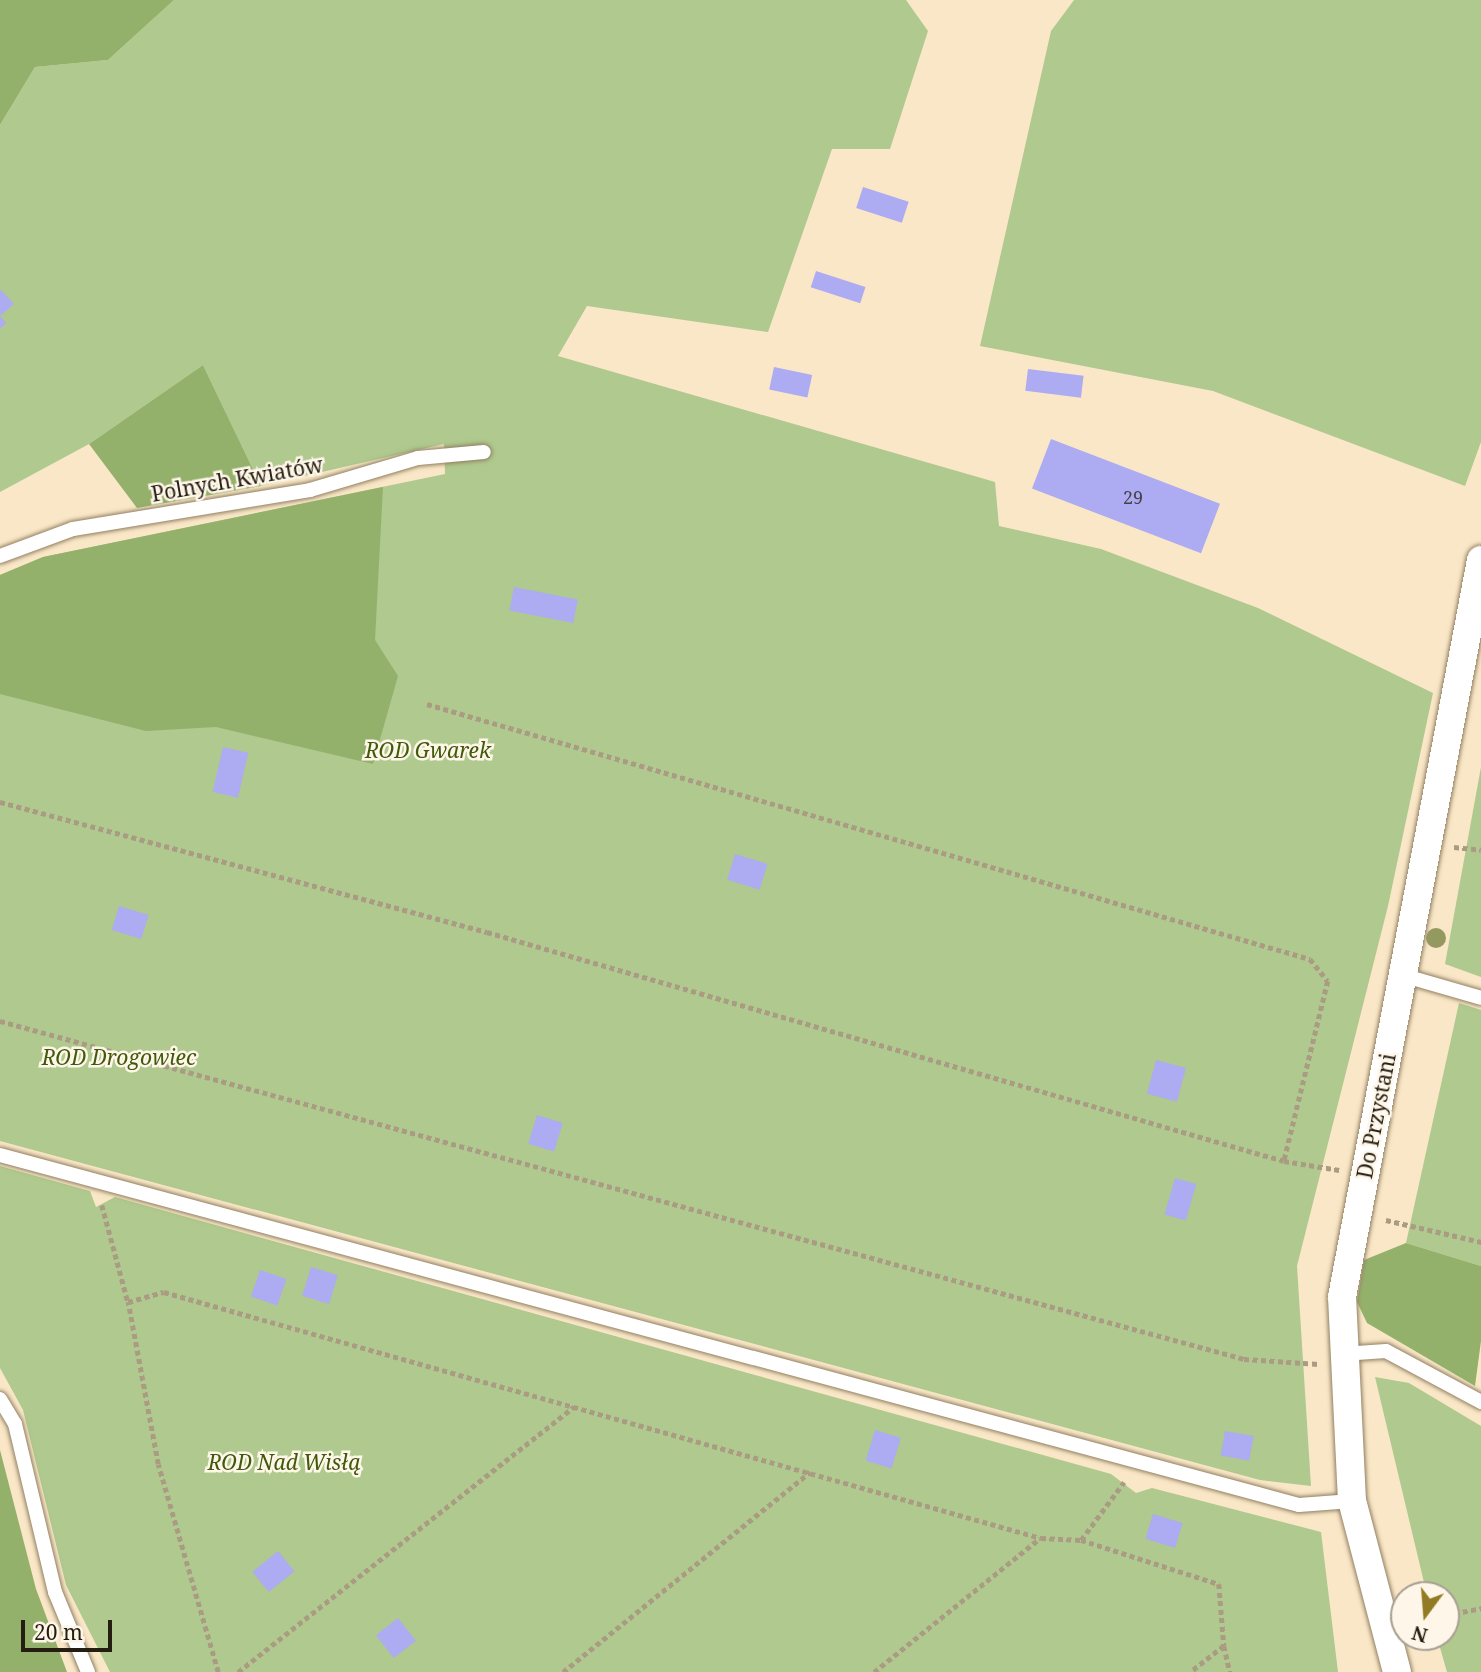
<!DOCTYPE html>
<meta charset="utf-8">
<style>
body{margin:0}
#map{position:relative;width:1481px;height:1672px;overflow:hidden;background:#fae7c7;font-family:"Noto Serif",serif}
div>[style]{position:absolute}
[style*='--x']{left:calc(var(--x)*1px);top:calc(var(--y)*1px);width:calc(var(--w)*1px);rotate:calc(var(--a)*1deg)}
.green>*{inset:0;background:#afc98e}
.forest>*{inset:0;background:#94b16b}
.building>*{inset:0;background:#adabf2;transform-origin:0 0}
.path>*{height:4.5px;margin-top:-2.25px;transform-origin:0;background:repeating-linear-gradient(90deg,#aa9c83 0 5px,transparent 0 8.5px)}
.roads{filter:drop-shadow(0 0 2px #918062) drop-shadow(0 0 2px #918062)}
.lane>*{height:14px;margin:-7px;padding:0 7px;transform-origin:7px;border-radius:7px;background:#fff}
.street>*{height:28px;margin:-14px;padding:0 14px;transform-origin:14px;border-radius:14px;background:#fff}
.trees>*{width:20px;height:20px;margin:-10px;border-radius:50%;background:#949960}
span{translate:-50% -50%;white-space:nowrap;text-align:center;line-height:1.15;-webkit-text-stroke:5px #fef6e9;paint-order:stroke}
.number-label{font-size:18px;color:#464049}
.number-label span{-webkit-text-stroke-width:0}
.street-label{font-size:21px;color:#241d11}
.park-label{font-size:21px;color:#405a0b;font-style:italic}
.north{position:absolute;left:1390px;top:1581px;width:70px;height:70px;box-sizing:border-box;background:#fef6e9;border:2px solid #a79f93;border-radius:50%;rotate:196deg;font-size:19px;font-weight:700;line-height:28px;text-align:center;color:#241d11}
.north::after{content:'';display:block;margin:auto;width:24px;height:32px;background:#927b22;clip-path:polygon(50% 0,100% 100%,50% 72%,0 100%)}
.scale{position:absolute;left:21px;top:1620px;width:91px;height:32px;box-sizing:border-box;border:4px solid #241d11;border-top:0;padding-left:9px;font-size:21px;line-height:24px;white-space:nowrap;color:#241d11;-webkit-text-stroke:5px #fef6e9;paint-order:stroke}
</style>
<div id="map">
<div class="green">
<div style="clip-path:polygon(174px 0,906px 0,928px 31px,890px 149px,832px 149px,768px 332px,587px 306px,558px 356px,995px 482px,999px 526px,1101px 549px,1258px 608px,1433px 693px,1388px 906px,1297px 1266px,1311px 1486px,1260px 1480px,0 1141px,0 575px,43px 557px,445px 474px,444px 444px,261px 486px,203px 365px,89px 444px,0 492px,0 125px,35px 67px,108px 60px)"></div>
<div style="clip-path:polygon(1074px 0,1481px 0,1481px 442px,1465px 486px,1213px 391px,980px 346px,1051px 31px)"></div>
<div style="clip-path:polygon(1481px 767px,1481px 977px,1445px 964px)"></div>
<div style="clip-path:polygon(1459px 1003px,1481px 1010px,1481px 1266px,1406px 1243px)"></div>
<div style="clip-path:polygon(0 1166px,90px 1191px,96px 1207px,115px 1197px,1111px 1474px,1136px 1493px,1152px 1488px,1321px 1532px,1338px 1672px,110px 1672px,66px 1585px,23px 1410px,0 1368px)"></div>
<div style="clip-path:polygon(1375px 1377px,1409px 1383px,1481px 1426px,1481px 1672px,1447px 1672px,1437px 1637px,1446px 1637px,1446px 1595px,1427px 1595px)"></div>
</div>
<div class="forest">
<div style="clip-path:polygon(0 0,174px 0,108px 60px,35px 67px,0 125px)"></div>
<div style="clip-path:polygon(203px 365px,261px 486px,137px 508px,89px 444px)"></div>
<div style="clip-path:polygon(383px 487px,375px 640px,398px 676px,373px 764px,216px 727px,146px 731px,0 694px,0 575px,43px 557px)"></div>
<div style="clip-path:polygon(1406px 1243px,1481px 1266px,1481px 1341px,1475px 1386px,1367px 1323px,1357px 1302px,1364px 1260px)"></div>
<div style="clip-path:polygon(0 1450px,36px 1589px,67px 1672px,0 1672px)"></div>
</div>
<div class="building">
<div style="left:863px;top:187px;width:48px;height:22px;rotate:18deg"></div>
<div style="left:816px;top:271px;width:52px;height:17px;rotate:18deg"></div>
<div style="clip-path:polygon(1px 290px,14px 304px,0 316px,6px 323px,0 329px,0 291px)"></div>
<div style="left:774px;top:367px;width:39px;height:23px;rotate:12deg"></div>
<div style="left:1028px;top:369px;width:56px;height:22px;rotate:7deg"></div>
<div style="left:1051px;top:439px;width:181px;height:53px;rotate:21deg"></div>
<div style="left:514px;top:587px;width:65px;height:24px;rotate:11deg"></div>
<div style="left:223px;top:747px;width:26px;height:46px;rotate:13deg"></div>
<div style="left:735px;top:854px;width:34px;height:27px;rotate:17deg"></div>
<div style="left:119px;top:906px;width:31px;height:25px;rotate:17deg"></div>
<div style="left:1156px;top:1060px;width:31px;height:35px;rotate:15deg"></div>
<div style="left:537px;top:1115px;width:27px;height:30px;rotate:17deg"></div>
<div style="left:1175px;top:1178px;width:22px;height:38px;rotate:16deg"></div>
<div style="left:311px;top:1267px;width:28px;height:30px;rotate:17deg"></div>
<div style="left:260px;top:1270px;width:28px;height:28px;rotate:19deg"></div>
<div style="left:875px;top:1430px;width:27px;height:32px;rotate:17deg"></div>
<div style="left:1225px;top:1431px;width:29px;height:25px;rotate:10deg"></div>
<div style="left:1153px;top:1514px;width:31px;height:26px;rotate:17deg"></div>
<div style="left:278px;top:1551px;width:26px;height:33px;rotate:51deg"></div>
<div style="left:398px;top:1618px;width:29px;height:28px;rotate:52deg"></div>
</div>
<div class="path">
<div style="--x:427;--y:704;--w:919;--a:16.11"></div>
<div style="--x:1310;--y:959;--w:28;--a:51"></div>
<div style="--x:1328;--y:981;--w:185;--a:103.7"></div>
<div style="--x:0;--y:802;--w:504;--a:14.95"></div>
<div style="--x:487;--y:932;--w:829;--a:16.03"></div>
<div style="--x:1284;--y:1161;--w:56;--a:9.3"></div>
<div style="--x:1454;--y:847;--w:27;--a:6"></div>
<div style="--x:0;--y:1021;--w:1289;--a:15.2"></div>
<div style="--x:1244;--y:1359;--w:75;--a:3.8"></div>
<div style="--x:102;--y:1205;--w:100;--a:75"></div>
<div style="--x:1386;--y:1220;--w:98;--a:13"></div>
<div style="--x:1081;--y:1540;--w:72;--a:-53.4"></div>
<div style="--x:1446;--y:1615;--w:36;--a:-11"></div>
<div style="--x:1224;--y:1646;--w:27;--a:77"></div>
<div style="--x:218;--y:1672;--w:216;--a:-106.1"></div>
<div style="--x:158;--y:1464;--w:165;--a:-100.5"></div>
<div style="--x:128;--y:1302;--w:37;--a:-16"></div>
<div style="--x:164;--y:1292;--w:911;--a:15.67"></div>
<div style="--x:1041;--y:1538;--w:40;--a:2.9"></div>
<div style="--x:1081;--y:1540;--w:145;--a:17.7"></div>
<div style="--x:1219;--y:1584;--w:62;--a:85.4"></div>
<div style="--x:1224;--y:1646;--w:42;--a:141.8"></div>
<div style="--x:238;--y:1672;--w:428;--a:-38.3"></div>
<div style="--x:563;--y:1672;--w:318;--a:-39"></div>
<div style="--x:874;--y:1672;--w:213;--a:-38.9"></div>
</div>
<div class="roads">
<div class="lane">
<div style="--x:0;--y:556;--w:78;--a:-20.3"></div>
<div style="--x:73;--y:529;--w:240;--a:-9.3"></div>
<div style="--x:310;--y:490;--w:113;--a:-16.5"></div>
<div style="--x:418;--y:458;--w:66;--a:-5.2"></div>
<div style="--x:1405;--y:976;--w:79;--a:16.1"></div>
<div style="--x:0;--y:1155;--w:1345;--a:15.08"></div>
<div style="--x:1299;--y:1505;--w:53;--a:-4.3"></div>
<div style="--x:1342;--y:1354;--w:44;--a:-3.9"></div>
<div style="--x:1386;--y:1351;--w:108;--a:28.2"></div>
<div style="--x:0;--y:1399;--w:29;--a:59"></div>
<div style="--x:15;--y:1424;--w:173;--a:76.6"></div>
<div style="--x:55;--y:1592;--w:87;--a:67.6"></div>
</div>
<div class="street">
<div style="--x:1397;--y:1672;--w:177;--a:-104.7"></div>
<div style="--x:1352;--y:1501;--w:204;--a:-92.8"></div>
<div style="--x:1342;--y:1297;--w:750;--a:-79.32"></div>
</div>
</div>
<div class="trees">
<div style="left:1436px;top:938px"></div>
</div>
<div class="number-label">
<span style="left:1133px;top:497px">29</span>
</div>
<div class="street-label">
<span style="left:237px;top:479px;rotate:-10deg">Polnych Kwiatów</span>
<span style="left:1376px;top:1116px;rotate:-79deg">Do Przystani</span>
</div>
<div class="park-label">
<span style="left:428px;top:750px">ROD Gwarek</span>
<span style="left:119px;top:1057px">ROD Drogowiec</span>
<span style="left:284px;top:1462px">ROD Nad Wisłą</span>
</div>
<div class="north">N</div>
<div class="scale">20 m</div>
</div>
